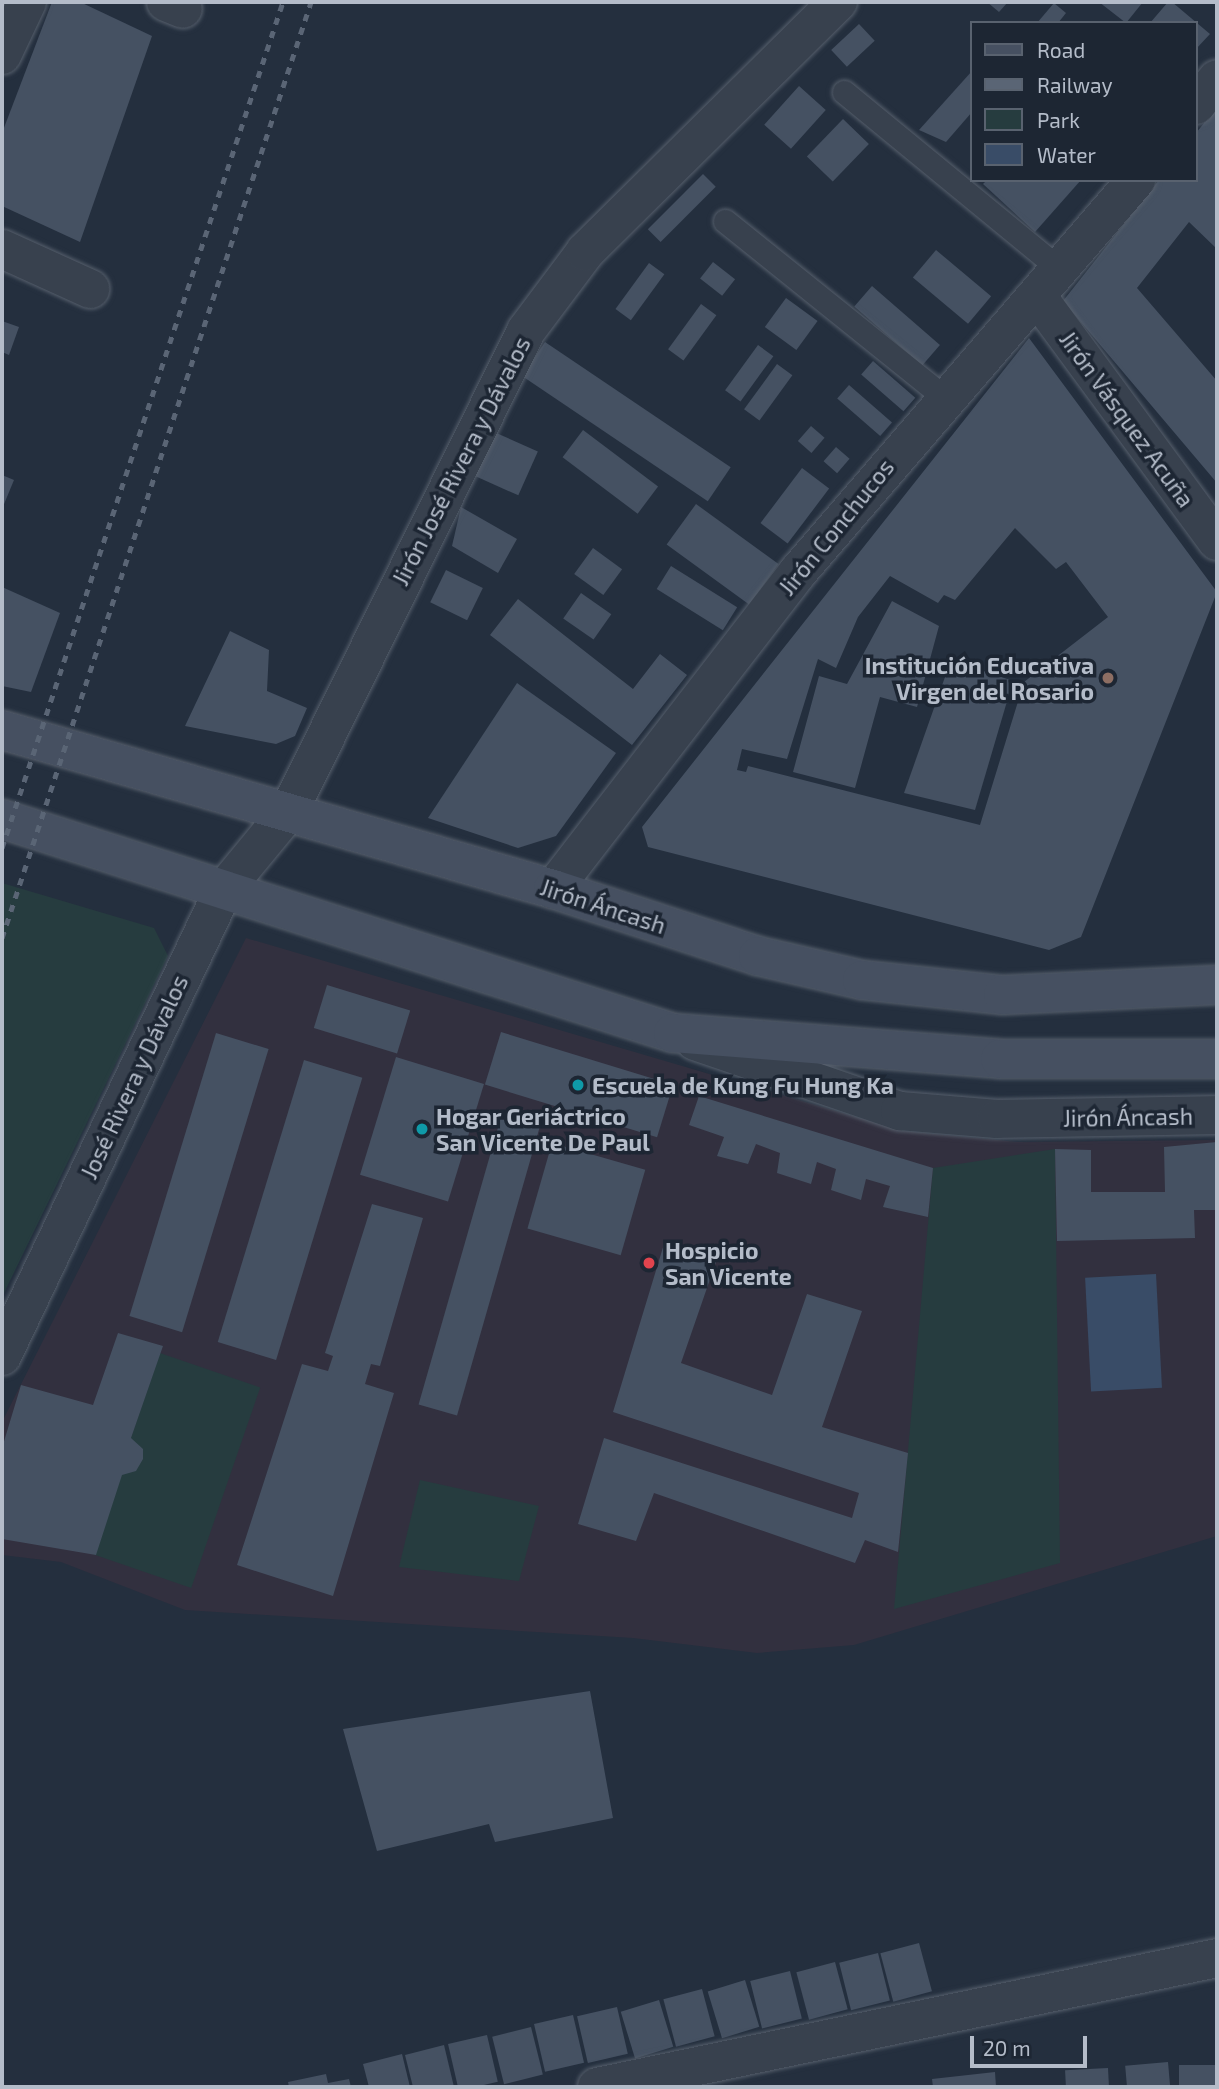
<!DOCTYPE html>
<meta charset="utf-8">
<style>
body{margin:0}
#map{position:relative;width:1219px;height:2089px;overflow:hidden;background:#242f3e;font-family:"Exo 2",sans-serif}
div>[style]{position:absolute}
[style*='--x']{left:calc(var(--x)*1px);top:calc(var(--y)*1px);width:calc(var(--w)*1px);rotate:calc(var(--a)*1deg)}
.medical>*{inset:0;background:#32303f}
.green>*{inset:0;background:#263c3f;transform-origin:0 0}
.water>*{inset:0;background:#394c67;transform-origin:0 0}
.building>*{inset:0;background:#455162;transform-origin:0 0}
.roads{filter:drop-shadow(0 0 2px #565f6c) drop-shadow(0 0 2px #565f6c)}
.service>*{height:23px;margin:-11.5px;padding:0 11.5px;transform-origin:11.5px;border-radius:11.5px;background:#38414e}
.minor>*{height:38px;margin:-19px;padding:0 19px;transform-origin:19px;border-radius:19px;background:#38414e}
.tertiary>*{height:38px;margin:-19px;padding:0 19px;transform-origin:19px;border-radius:19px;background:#38414e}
.secondary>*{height:38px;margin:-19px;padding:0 19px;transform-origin:19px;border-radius:19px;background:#465061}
.rail>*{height:5px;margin-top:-2.5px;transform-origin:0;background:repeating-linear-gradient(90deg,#5a6575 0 7px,transparent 0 14px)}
.dots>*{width:19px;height:19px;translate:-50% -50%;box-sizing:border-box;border:4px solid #1d2633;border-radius:50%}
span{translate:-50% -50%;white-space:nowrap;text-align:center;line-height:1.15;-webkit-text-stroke:7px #1d2633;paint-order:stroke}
.street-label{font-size:23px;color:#b4bcc9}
.poi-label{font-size:23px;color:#b4bcc9;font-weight:700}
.right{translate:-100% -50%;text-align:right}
.left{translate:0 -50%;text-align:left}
.frame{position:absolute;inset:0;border:4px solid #b4bcc9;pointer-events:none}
.legend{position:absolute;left:970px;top:21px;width:228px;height:161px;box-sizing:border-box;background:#1d2633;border:2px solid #59626f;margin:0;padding:9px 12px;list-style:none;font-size:21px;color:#b4bcc9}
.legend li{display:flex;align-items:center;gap:14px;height:35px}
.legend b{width:35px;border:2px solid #59626f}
.scale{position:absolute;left:970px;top:2036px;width:117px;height:32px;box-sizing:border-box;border:4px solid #b4bcc9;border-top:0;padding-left:9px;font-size:21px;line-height:24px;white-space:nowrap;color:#b4bcc9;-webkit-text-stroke:5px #1d2633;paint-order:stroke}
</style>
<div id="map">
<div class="medical">
<div style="clip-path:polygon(246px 938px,904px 1131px,1019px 1142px,1217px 1140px,1217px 1536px,854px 1645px,757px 1653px,633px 1638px,185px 1610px,61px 1562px,2px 1555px,2px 1422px)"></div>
</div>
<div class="green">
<div style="clip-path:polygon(2px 883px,154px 928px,168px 956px,2px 1297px)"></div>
<div style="clip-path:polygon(1055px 1149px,1060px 1563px,894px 1609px,933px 1168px)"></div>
<div style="left:160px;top:1353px;width:106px;height:212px;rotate:19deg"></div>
<div style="clip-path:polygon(420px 1480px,539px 1506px,519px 1581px,399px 1567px)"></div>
</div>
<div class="water">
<div style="left:1156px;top:1274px;width:114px;height:71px;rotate:87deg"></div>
</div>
<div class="building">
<div style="clip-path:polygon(52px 2px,80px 2px,152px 36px,80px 242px,2px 206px,2px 133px)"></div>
<div style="clip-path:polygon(987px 2px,1008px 2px,999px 12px)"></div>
<div style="clip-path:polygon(1099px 2px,1143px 2px,1126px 23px)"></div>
<div style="clip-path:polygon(1168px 2px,1172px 2px,1210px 34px,1196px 49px,1196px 23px,1150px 23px)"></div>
<div style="clip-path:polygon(1054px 3px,1066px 13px,1058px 23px,1037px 23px)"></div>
<div style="left:859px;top:24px;width:23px;height:38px;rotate:47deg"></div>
<div style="clip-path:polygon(972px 71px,972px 112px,946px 142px,919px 130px)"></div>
<div style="left:799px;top:86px;width:36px;height:52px;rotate:42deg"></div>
<div style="clip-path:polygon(1217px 107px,1217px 249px,1189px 222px,1137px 288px,1217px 381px,1217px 483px,1063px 301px,1159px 180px,1196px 180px,1196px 133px)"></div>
<div style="left:843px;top:119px;width:36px;height:52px;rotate:44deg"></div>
<div style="left:703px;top:174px;width:18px;height:78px;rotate:45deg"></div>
<div style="clip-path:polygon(987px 180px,1081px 180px,1035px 232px,983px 184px)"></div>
<div style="left:936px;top:250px;width:72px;height:36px;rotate:40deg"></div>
<div style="left:713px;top:262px;width:28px;height:21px;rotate:38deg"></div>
<div style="left:649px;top:263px;width:19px;height:57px;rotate:36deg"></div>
<div style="left:872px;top:286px;width:90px;height:27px;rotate:41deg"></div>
<div style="left:786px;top:298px;width:39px;height:36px;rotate:36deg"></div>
<div style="left:701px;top:304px;width:19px;height:56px;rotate:36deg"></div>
<div style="clip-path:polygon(2px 321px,19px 327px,9px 355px,2px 352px)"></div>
<div style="clip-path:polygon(evenodd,1029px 338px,1217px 592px,1081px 937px,1049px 950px,648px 847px,642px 827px,1029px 338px,1015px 528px,1056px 569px,1066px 562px,1108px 617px,1024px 682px,980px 825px,748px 766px,746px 772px,737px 770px,742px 749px,787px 759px,818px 659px,836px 668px,858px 617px,890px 576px,938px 603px,944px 595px,955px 600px,1015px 528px)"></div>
<div style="left:545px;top:342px;width:224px;height:41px;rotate:34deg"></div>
<div style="left:758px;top:345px;width:19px;height:56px;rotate:36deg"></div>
<div style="left:873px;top:361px;width:56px;height:18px;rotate:41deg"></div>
<div style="left:777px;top:364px;width:19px;height:56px;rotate:36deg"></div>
<div style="left:849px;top:385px;width:57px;height:18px;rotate:41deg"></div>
<div style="left:811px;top:426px;width:18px;height:20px;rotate:41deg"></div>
<div style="left:583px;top:430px;width:94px;height:34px;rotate:37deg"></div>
<div style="left:494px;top:432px;width:48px;height:48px;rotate:24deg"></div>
<div style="left:836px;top:447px;width:18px;height:19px;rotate:41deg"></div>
<div style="left:802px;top:468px;width:34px;height:69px;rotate:37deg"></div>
<div style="clip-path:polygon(2px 475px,14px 480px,2px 509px)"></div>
<div style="left:696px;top:504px;width:102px;height:50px;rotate:36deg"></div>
<div style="clip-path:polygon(461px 507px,517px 539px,498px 573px,452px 546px)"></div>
<div style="left:593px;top:548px;width:36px;height:32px;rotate:36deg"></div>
<div style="left:671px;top:566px;width:78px;height:27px;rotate:32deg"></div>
<div style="left:446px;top:570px;width:41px;height:36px;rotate:26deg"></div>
<div style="clip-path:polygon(2px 587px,60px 613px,31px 692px,2px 686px)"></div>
<div style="left:581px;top:593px;width:37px;height:31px;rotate:35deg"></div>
<div style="clip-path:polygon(518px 599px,633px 689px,660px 654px,687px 675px,632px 745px,490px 635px)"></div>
<div style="clip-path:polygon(892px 601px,939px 626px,917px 707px,880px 697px,855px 788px,793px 772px,819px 676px,847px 684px)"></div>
<div style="clip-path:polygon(230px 631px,269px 650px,267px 691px,307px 708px,295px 736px,276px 744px,185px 726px)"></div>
<div style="clip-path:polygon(951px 660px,1013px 681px,975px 810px,904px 793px)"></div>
<div style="clip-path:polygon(517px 683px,616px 753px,556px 836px,518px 848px,428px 818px)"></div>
<div style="left:327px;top:985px;width:87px;height:45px;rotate:17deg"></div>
<div style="left:501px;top:1032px;width:180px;height:55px;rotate:17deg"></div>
<div style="left:216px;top:1033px;width:55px;height:296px;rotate:17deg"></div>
<div style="left:396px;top:1057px;width:92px;height:123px;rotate:17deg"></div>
<div style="left:304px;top:1060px;width:61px;height:295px;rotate:17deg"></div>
<div style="clip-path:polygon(699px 1096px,933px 1168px,928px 1217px,883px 1207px,890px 1186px,866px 1179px,861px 1200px,831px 1190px,836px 1169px,817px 1162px,811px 1184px,777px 1173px,780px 1153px,756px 1144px,748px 1164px,717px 1156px,724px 1137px,689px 1125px)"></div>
<div style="left:501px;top:1117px;width:40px;height:299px;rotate:16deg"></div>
<div style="clip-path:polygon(1217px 1142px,1217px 1210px,1194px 1210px,1195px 1238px,1057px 1241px,1055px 1149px,1091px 1150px,1091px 1192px,1165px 1192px,1164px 1147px)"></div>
<div style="left:552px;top:1143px;width:97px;height:89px;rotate:16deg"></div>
<div style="clip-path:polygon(372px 1204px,423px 1218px,380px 1366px,371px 1364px,365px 1384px,394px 1393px,333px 1596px,237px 1565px,302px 1364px,328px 1371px,333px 1356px,325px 1353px)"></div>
<div style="clip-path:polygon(664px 1244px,716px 1262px,681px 1363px,772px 1395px,807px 1294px,862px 1311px,822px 1427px,908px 1453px,898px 1552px,865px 1540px,855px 1563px,654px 1493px,636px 1541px,578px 1524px,604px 1438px,852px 1518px,859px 1493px,613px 1412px)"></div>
<div style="clip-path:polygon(118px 1333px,163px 1346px,131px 1438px,143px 1449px,143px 1459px,136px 1471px,122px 1475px,96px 1555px,2px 1539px,2px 1448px,21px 1385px,93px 1405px)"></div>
<div style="clip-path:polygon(590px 1691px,613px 1818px,495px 1842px,489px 1824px,377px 1851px,343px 1729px)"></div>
<div style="left:919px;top:1943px;width:50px;height:40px;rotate:75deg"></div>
<div style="left:878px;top:1953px;width:49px;height:40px;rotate:76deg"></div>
<div style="left:835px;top:1962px;width:49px;height:40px;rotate:75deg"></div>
<div style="left:790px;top:1971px;width:49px;height:41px;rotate:76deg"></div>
<div style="left:745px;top:1980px;width:49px;height:39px;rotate:73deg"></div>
<div style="left:702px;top:1989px;width:49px;height:40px;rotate:75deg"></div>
<div style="left:659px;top:2000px;width:49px;height:40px;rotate:73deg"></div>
<div style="left:617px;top:2007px;width:48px;height:41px;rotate:77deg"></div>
<div style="left:573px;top:2015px;width:49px;height:40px;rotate:77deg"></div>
<div style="left:531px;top:2027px;width:49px;height:40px;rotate:76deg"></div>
<div style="left:487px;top:2035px;width:48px;height:40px;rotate:77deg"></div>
<div style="clip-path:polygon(444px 2045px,454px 2087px,413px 2087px,405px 2055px)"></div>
<div style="clip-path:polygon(402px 2054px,410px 2087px,369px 2087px,363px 2064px)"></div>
<div style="left:1168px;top:2062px;width:25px;height:43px;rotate:85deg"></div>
<div style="left:1217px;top:2065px;width:22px;height:38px;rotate:90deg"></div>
<div style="left:1108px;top:2068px;width:19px;height:43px;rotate:87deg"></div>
<div style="clip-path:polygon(995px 2072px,996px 2087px,933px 2087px,932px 2079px)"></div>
<div style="clip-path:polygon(326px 2074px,328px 2083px,349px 2079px,351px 2087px,289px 2087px,288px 2082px)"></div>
</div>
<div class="roads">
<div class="service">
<div style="--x:844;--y:92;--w:281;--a:39.4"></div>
<div style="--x:725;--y:221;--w:281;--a:38.8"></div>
</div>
<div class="minor">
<div style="--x:166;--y:2;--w:18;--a:22"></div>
<div style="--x:2;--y:55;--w:59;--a:-64.7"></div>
<div style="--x:1196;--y:105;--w:33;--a:-51"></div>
<div style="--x:2;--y:249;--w:97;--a:24.4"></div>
<div style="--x:1037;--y:296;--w:304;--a:53.7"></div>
<div style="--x:553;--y:889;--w:401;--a:-52.3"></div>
<div style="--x:798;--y:572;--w:518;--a:-49.23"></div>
<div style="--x:2;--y:1356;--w:515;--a:-64.58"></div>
<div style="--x:223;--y:891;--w:104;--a:-50.5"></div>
<div style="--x:289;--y:811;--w:535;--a:-63.72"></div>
<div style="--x:526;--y:331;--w:99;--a:-53.2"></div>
<div style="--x:585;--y:252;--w:356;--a:-44.7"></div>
<div style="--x:597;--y:2087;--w:633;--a:-11.75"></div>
</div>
<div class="tertiary">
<div style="--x:695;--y:1041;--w:217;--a:18.9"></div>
<div style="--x:900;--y:1111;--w:97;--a:4.7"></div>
<div style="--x:997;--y:1119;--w:220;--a:-1"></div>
</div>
<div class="secondary">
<div style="--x:2;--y:730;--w:573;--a:16.1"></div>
<div style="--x:553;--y:889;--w:216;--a:18.1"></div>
<div style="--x:758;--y:956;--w:107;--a:13"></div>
<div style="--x:862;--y:980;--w:142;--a:6.1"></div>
<div style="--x:1003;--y:995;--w:214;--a:-2.7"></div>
<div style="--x:2;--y:819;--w:704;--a:17.69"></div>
<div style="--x:673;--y:1033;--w:328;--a:4.5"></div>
<div style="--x:1000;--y:1059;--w:217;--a:0"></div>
</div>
</div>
<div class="rail">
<div style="--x:2;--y:848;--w:891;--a:-71.63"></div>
<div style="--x:2;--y:938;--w:986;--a:-71.73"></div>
</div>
<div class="dots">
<div style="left:1108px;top:678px;background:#8d6e63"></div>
<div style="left:578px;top:1085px;background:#0f9aa8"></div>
<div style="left:422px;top:1129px;background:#0f9aa8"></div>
<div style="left:649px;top:1263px;background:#e0444e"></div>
</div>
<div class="street-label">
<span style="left:1127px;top:419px;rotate:54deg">Jirón Vásquez Acuña</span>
<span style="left:461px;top:461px;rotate:-63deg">Jirón José Rivera y Dávalos</span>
<span style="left:836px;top:527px;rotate:-51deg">Jirón Conchucos</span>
<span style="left:603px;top:906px;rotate:18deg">Jirón Áncash</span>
<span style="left:134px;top:1077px;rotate:-65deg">José Rivera y Dávalos</span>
<span style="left:1128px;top:1117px;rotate:-1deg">Jirón Áncash</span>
</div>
<div class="poi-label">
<span class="right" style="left:1094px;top:678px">Institución Educativa<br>Virgen del Rosario</span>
<span class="left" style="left:592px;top:1085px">Escuela de Kung Fu Hung Ka</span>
<span class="left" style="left:436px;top:1129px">Hogar Geriáctrico<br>San Vicente De Paul</span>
<span class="left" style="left:665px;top:1263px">Hospicio<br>San Vicente</span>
</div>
<div class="frame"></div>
<ul class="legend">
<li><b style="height:9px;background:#465061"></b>Road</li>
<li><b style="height:9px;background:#5a6575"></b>Railway</li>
<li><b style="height:19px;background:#263c3f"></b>Park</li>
<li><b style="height:19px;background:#394c67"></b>Water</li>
</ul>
<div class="scale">20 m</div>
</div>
